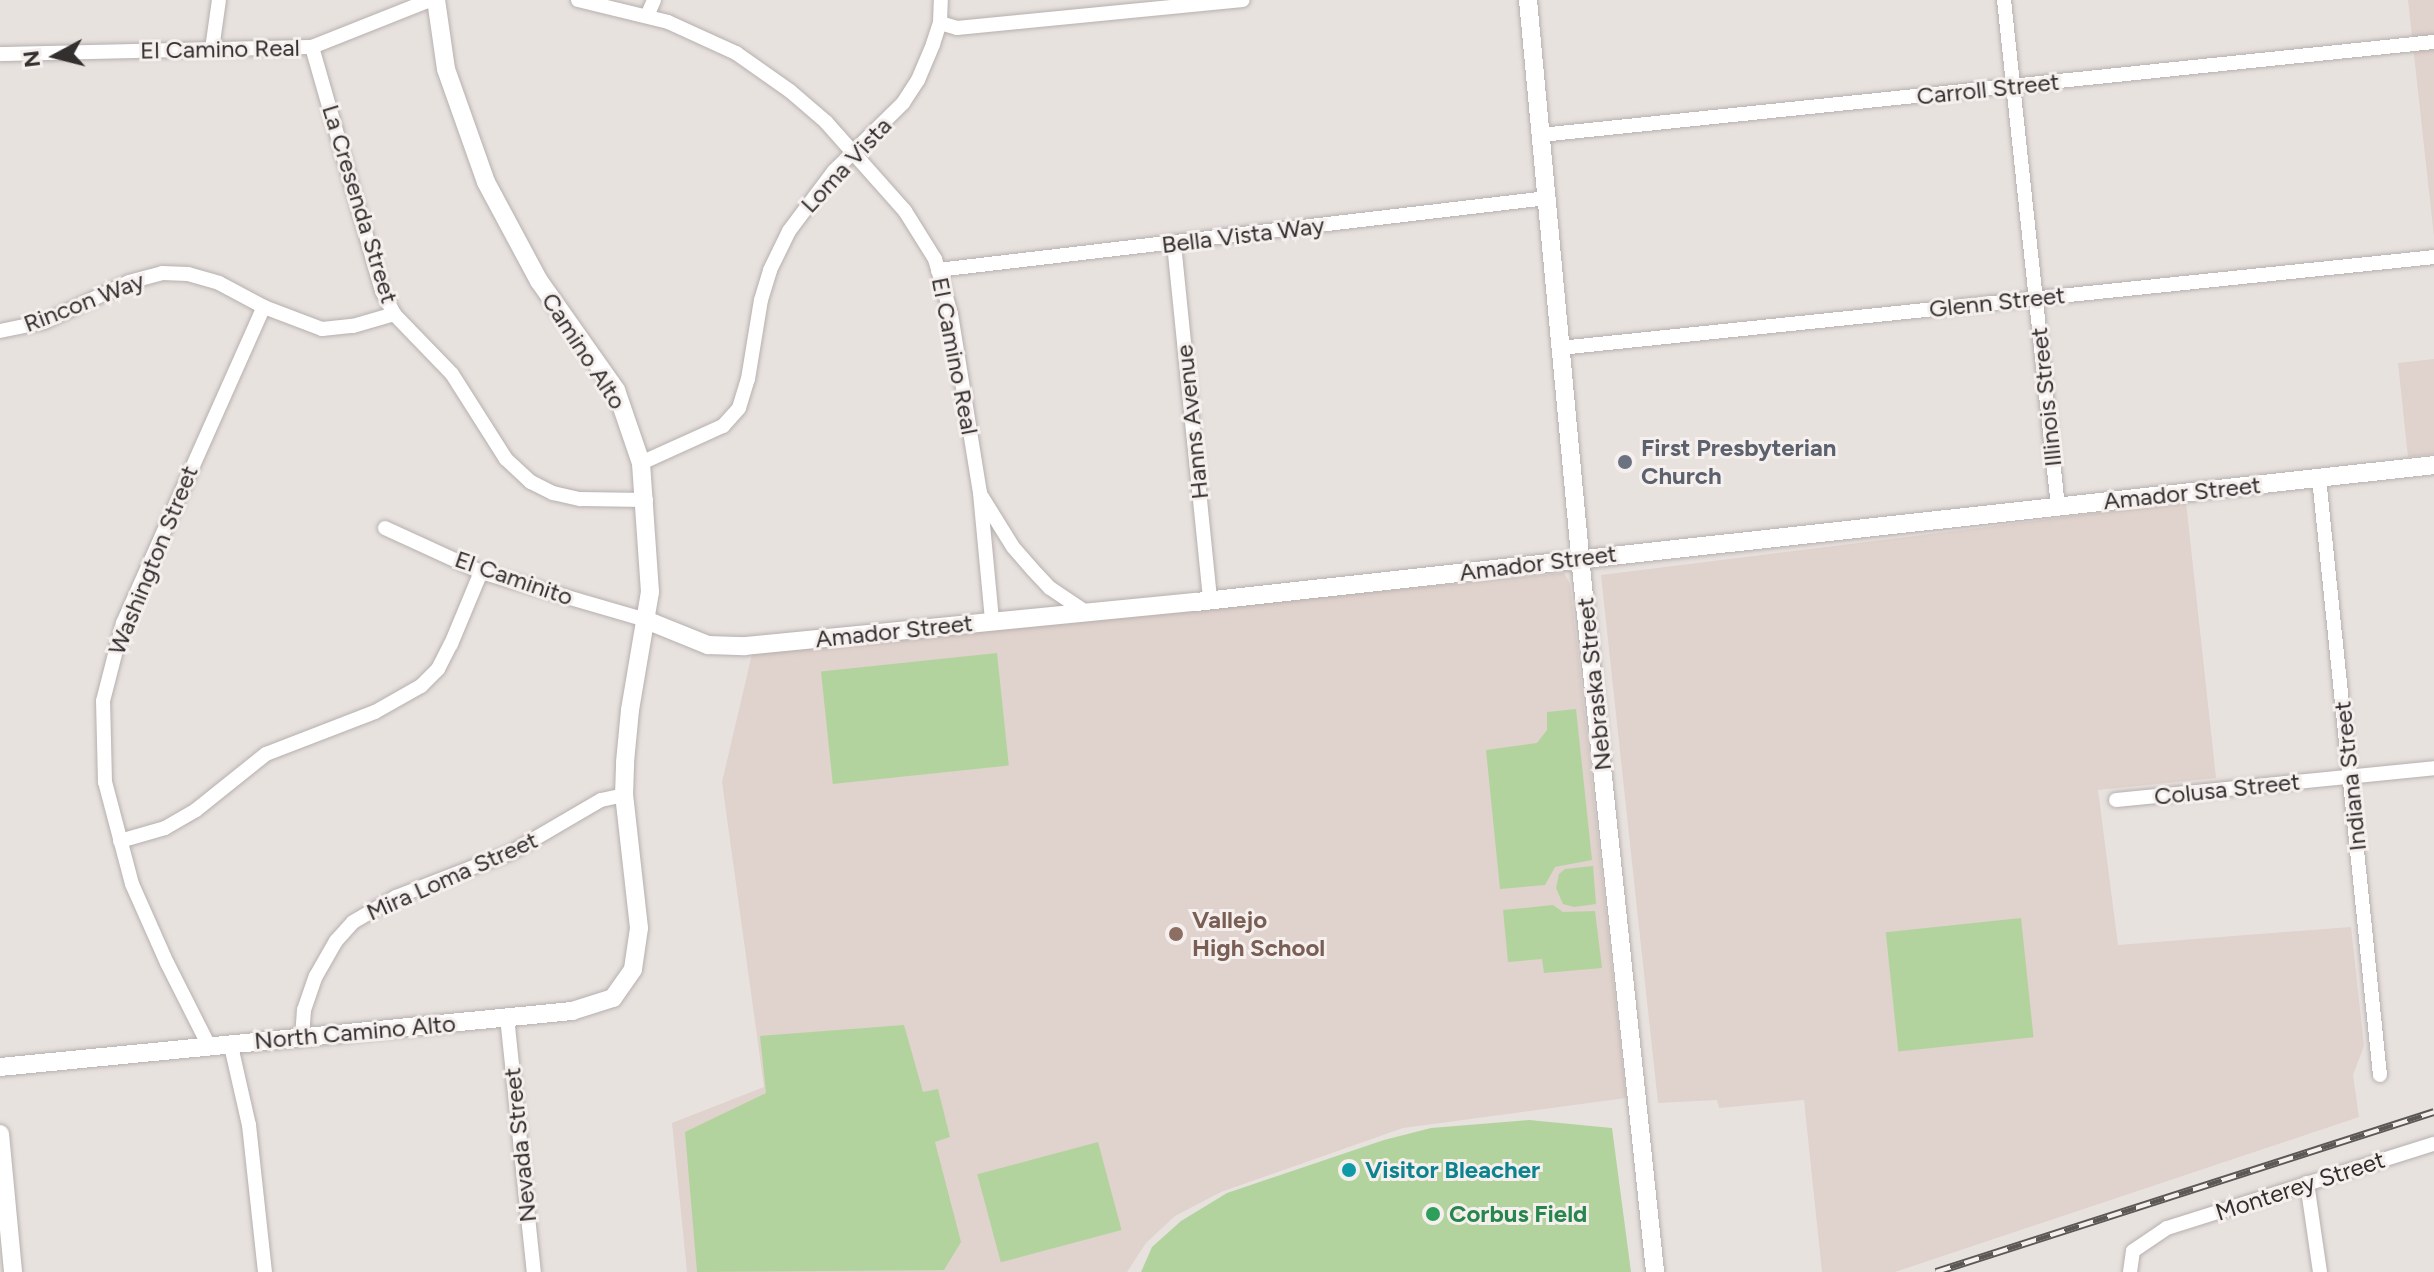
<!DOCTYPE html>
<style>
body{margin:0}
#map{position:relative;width:2434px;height:1272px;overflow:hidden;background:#e8e2df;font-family:Figtree,sans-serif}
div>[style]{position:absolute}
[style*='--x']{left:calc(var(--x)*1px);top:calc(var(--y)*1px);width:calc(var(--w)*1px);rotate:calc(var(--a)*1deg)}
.built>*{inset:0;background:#e0d2cc}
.green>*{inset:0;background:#b3d39e;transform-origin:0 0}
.roads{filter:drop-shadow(0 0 2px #b6b0ae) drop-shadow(0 0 2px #b6b0ae)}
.minor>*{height:14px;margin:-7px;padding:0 7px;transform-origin:7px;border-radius:7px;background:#fff}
.tertiary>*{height:18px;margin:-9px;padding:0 9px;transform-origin:9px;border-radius:9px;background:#fff}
.rail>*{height:8px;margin-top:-4px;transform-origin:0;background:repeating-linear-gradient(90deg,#f5efed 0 15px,#5b5856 0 30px);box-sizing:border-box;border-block:2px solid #5b5856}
.dots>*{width:22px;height:22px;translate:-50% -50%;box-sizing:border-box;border:4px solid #f5efed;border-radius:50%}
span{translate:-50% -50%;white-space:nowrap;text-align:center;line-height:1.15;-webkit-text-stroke:6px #f5efed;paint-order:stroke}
.street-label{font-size:24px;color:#322f2e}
.worship-label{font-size:24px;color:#5b616d;font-weight:700}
.left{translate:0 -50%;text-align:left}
.education-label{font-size:24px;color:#785e54;font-weight:700}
.culture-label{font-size:24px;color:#0d838f;font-weight:700}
.leisure-label{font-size:24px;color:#27864d;font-weight:700}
.north{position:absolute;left:16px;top:16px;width:80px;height:80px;-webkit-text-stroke:6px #f5efed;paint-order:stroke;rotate:263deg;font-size:22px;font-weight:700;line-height:32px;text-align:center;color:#322f2e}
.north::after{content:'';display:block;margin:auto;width:28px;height:36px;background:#322f2e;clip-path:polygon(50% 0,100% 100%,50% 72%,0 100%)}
</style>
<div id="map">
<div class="built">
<div style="clip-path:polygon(2408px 0,2434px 0,2434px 237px)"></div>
<div style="clip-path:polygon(2434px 359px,2434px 454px,2408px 457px,2398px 363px)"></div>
<div style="clip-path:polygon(2186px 502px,2216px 778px,2098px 790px,2118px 945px,2351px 927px,2364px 1046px,2353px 1075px,2359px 1117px,1895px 1272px,1822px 1272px,1804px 1100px,1719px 1108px,1717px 1100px,1658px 1103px,1601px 575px)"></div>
<div style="clip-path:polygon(1564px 573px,1570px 584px,1576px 635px,1626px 1098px,1403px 1128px,1221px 1192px,1175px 1216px,1146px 1243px,1127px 1272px,687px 1272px,672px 1123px,764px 1087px,722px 782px,752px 654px)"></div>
</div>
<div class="green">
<div style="left:997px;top:653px;width:113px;height:177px;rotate:84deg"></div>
<div style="clip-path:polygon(1576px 709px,1592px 860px,1555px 867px,1545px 885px,1500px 889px,1486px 750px,1537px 743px,1547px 730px,1547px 712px)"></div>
<div style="clip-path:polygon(1593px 866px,1596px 904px,1574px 907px,1563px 904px,1556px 888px,1559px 874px,1565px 869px)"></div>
<div style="clip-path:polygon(1553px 905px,1563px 912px,1595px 911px,1602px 968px,1544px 973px,1542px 959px,1508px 962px,1503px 910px)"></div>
<div style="left:2021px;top:918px;width:120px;height:136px;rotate:84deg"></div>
<div style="clip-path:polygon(904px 1025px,923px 1092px,938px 1089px,950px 1137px,935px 1142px,961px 1242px,944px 1270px,697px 1272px,685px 1132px,766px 1093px,760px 1036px)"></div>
<div style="clip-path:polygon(1529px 1120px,1612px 1128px,1631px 1272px,1141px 1272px,1152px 1247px,1181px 1221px,1227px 1193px,1384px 1140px,1431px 1128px)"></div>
<div style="left:1098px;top:1142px;width:91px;height:125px;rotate:75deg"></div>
</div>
<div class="roads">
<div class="minor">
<div style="--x:578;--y:0;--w:93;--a:13.7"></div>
<div style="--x:668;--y:22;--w:75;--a:24.5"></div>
<div style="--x:736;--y:53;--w:66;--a:35.1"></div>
<div style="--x:790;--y:91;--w:48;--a:40.7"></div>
<div style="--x:826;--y:122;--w:119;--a:48.4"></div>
<div style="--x:905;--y:211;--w:57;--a:58"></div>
<div style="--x:935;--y:259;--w:57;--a:73.8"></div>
<div style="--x:951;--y:314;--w:181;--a:80.8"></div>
<div style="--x:980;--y:493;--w:129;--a:84.6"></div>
<div style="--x:2004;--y:0;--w:510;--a:83.92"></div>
<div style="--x:647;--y:16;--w:17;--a:-66"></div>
<div style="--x:940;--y:23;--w:18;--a:16"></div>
<div style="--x:957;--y:28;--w:287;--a:-5.6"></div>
<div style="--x:312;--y:47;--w:254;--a:74"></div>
<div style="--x:382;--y:291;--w:26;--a:62"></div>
<div style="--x:394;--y:314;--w:83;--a:46"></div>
<div style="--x:452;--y:374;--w:101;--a:57.6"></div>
<div style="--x:506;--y:459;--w:34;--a:43"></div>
<div style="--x:531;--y:482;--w:25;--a:27"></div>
<div style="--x:553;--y:493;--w:28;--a:13"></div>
<div style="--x:580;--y:499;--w:66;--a:0.9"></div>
<div style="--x:212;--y:49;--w:49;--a:-81.9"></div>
<div style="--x:0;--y:54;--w:312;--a:-1.3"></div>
<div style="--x:312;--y:47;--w:127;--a:-21.7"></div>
<div style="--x:1541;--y:135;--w:898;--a:-5.95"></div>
<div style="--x:1174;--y:244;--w:358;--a:84.2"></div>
<div style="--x:938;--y:270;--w:613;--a:-6.74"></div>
<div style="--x:0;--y:331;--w:45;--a:-11.6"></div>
<div style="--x:44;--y:322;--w:94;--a:-25.2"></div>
<div style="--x:129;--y:282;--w:34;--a:-15"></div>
<div style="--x:162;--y:273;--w:26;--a:2"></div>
<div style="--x:188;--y:274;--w:32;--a:16"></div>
<div style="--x:219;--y:283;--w:51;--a:28.1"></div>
<div style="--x:264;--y:307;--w:62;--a:20.8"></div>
<div style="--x:322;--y:329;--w:31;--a:-6"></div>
<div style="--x:353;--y:326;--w:43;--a:-16.3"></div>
<div style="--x:1560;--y:348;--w:879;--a:-5.94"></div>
<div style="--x:641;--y:463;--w:90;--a:-24.3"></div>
<div style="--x:723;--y:426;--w:24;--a:-48"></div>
<div style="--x:739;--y:408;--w:30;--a:-73"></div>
<div style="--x:748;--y:379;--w:80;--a:-80.7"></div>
<div style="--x:761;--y:300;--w:31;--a:-73"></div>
<div style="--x:770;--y:270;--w:43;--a:-64"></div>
<div style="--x:789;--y:231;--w:75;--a:-53.1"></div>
<div style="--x:834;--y:171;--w:97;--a:-44.6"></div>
<div style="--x:903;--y:103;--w:27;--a:-57"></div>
<div style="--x:918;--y:80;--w:39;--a:-67"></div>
<div style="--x:933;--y:44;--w:22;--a:-72"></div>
<div style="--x:940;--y:23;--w:23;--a:-88"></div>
<div style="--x:2319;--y:478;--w:600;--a:84.17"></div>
<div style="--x:982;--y:497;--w:59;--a:58.2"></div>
<div style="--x:1013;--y:547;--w:30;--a:49"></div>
<div style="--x:1033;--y:570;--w:25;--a:47"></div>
<div style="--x:1050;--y:588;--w:45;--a:34"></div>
<div style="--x:385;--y:528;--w:106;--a:24.6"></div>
<div style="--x:481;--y:572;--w:172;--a:16.2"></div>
<div style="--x:2116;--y:800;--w:320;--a:-5.7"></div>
<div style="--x:120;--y:841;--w:47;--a:-16.1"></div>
<div style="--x:165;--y:828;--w:36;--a:-30"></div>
<div style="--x:196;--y:810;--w:90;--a:-38.7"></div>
<div style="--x:266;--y:754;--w:117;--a:-21.1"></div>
<div style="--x:375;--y:712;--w:53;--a:-29.5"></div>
<div style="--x:421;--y:686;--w:24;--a:-45"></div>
<div style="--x:438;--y:669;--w:28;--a:-63"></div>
<div style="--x:451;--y:644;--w:78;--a:-67.4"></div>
<div style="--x:507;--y:1017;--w:256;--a:84"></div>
<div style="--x:302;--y:1038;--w:28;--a:-86"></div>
<div style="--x:304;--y:1010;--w:36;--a:-71"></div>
<div style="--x:316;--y:976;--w:40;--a:-60.3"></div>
<div style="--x:336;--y:941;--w:25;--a:-48"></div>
<div style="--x:353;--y:922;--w:50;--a:-30.2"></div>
<div style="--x:396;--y:897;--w:124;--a:-21.2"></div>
<div style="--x:512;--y:852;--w:103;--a:-30.3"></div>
<div style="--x:601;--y:800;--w:24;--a:-12"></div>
<div style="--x:209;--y:1046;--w:93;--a:-116.8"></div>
<div style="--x:167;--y:963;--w:86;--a:-113.9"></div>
<div style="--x:132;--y:884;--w:106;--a:-104.8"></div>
<div style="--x:105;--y:782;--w:81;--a:-91.4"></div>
<div style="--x:103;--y:701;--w:81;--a:-75.6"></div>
<div style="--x:123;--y:623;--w:346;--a:-66"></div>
<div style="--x:231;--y:1046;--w:81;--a:77.2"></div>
<div style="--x:249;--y:1125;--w:148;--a:83.8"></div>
<div style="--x:2307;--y:1183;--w:90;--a:81.7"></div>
<div style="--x:2130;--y:1272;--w:21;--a:-82"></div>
<div style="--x:2133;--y:1251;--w:41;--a:-34.1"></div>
<div style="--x:2167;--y:1228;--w:280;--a:-17.5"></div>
</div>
<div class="tertiary">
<div style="--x:1528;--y:0;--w:580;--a:84.65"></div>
<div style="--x:1582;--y:577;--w:699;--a:84"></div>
<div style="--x:646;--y:620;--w:67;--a:22"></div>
<div style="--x:708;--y:645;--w:37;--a:2"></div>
<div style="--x:745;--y:646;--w:453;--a:-5.6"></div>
<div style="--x:1196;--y:602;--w:1246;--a:-6.31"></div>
<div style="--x:0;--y:1067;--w:575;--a:-5.59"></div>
<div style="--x:572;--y:1011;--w:43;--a:-17.6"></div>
<div style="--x:613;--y:998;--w:35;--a:-55"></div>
<div style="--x:633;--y:969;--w:41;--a:-81.7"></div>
<div style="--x:639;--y:928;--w:134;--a:-96.4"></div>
<div style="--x:624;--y:795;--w:33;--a:-88"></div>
<div style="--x:625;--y:762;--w:52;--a:-84.5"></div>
<div style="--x:630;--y:710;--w:120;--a:-80.4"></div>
<div style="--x:650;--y:592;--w:129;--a:-94"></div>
<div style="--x:641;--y:463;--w:77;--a:-108.9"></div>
<div style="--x:616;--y:390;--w:133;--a:-125.2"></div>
<div style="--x:539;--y:281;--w:112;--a:-118.2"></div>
<div style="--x:486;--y:182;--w:120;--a:-109.5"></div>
<div style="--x:446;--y:69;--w:70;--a:-98.2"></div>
<div style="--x:0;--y:1134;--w:139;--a:84.6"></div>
</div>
</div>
<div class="rail">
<div style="--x:1936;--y:1272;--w:523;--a:-17.81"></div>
</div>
<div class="dots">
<div style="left:1625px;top:462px;background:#6b7280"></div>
<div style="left:1176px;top:934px;background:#8d6e63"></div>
<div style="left:1349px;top:1170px;background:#0f9aa8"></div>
<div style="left:1433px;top:1214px;background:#2e9e5b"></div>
</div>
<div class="street-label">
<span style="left:220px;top:49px;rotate:-1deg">El Camino Real</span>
<span style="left:1988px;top:89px;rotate:-6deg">Carroll Street</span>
<span style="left:846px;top:165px;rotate:-47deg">Loma Vista</span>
<span style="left:360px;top:204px;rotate:73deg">La Cresenda Street</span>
<span style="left:1243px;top:235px;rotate:-7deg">Bella Vista Way</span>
<span style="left:84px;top:302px;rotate:-21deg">Rincon Way</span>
<span style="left:1997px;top:302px;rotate:-6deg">Glenn Street</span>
<span style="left:584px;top:351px;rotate:57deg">Camino Alto</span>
<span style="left:955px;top:356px;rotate:79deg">El Camino Real</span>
<span style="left:2046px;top:397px;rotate:-96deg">Illinois Street</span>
<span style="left:1192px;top:422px;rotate:-96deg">Hanns Avenue</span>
<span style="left:2182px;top:493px;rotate:-6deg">Amador Street</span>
<span style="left:153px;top:560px;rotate:-68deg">Washington Street</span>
<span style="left:1538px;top:563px;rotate:-7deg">Amador Street</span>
<span style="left:514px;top:578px;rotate:19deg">El Caminito</span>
<span style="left:894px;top:631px;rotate:-6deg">Amador Street</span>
<span style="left:1594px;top:684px;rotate:-96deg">Nebraska Street</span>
<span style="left:2350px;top:776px;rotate:-96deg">Indiana Street</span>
<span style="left:2227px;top:789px;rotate:-6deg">Colusa Street</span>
<span style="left:452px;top:876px;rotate:-24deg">Mira Loma Street</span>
<span style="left:355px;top:1032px;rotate:-5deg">North Camino Alto</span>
<span style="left:520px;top:1145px;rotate:-96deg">Nevada Street</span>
<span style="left:2300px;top:1186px;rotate:-18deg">Monterey Street</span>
</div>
<div class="worship-label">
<span class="left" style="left:1641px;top:462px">First Presbyterian<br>Church</span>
</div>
<div class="education-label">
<span class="left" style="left:1192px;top:934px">Vallejo<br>High School</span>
</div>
<div class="culture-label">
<span class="left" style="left:1365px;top:1170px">Visitor Bleacher</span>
</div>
<div class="leisure-label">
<span class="left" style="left:1449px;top:1214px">Corbus Field</span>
</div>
<div class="north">N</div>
</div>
